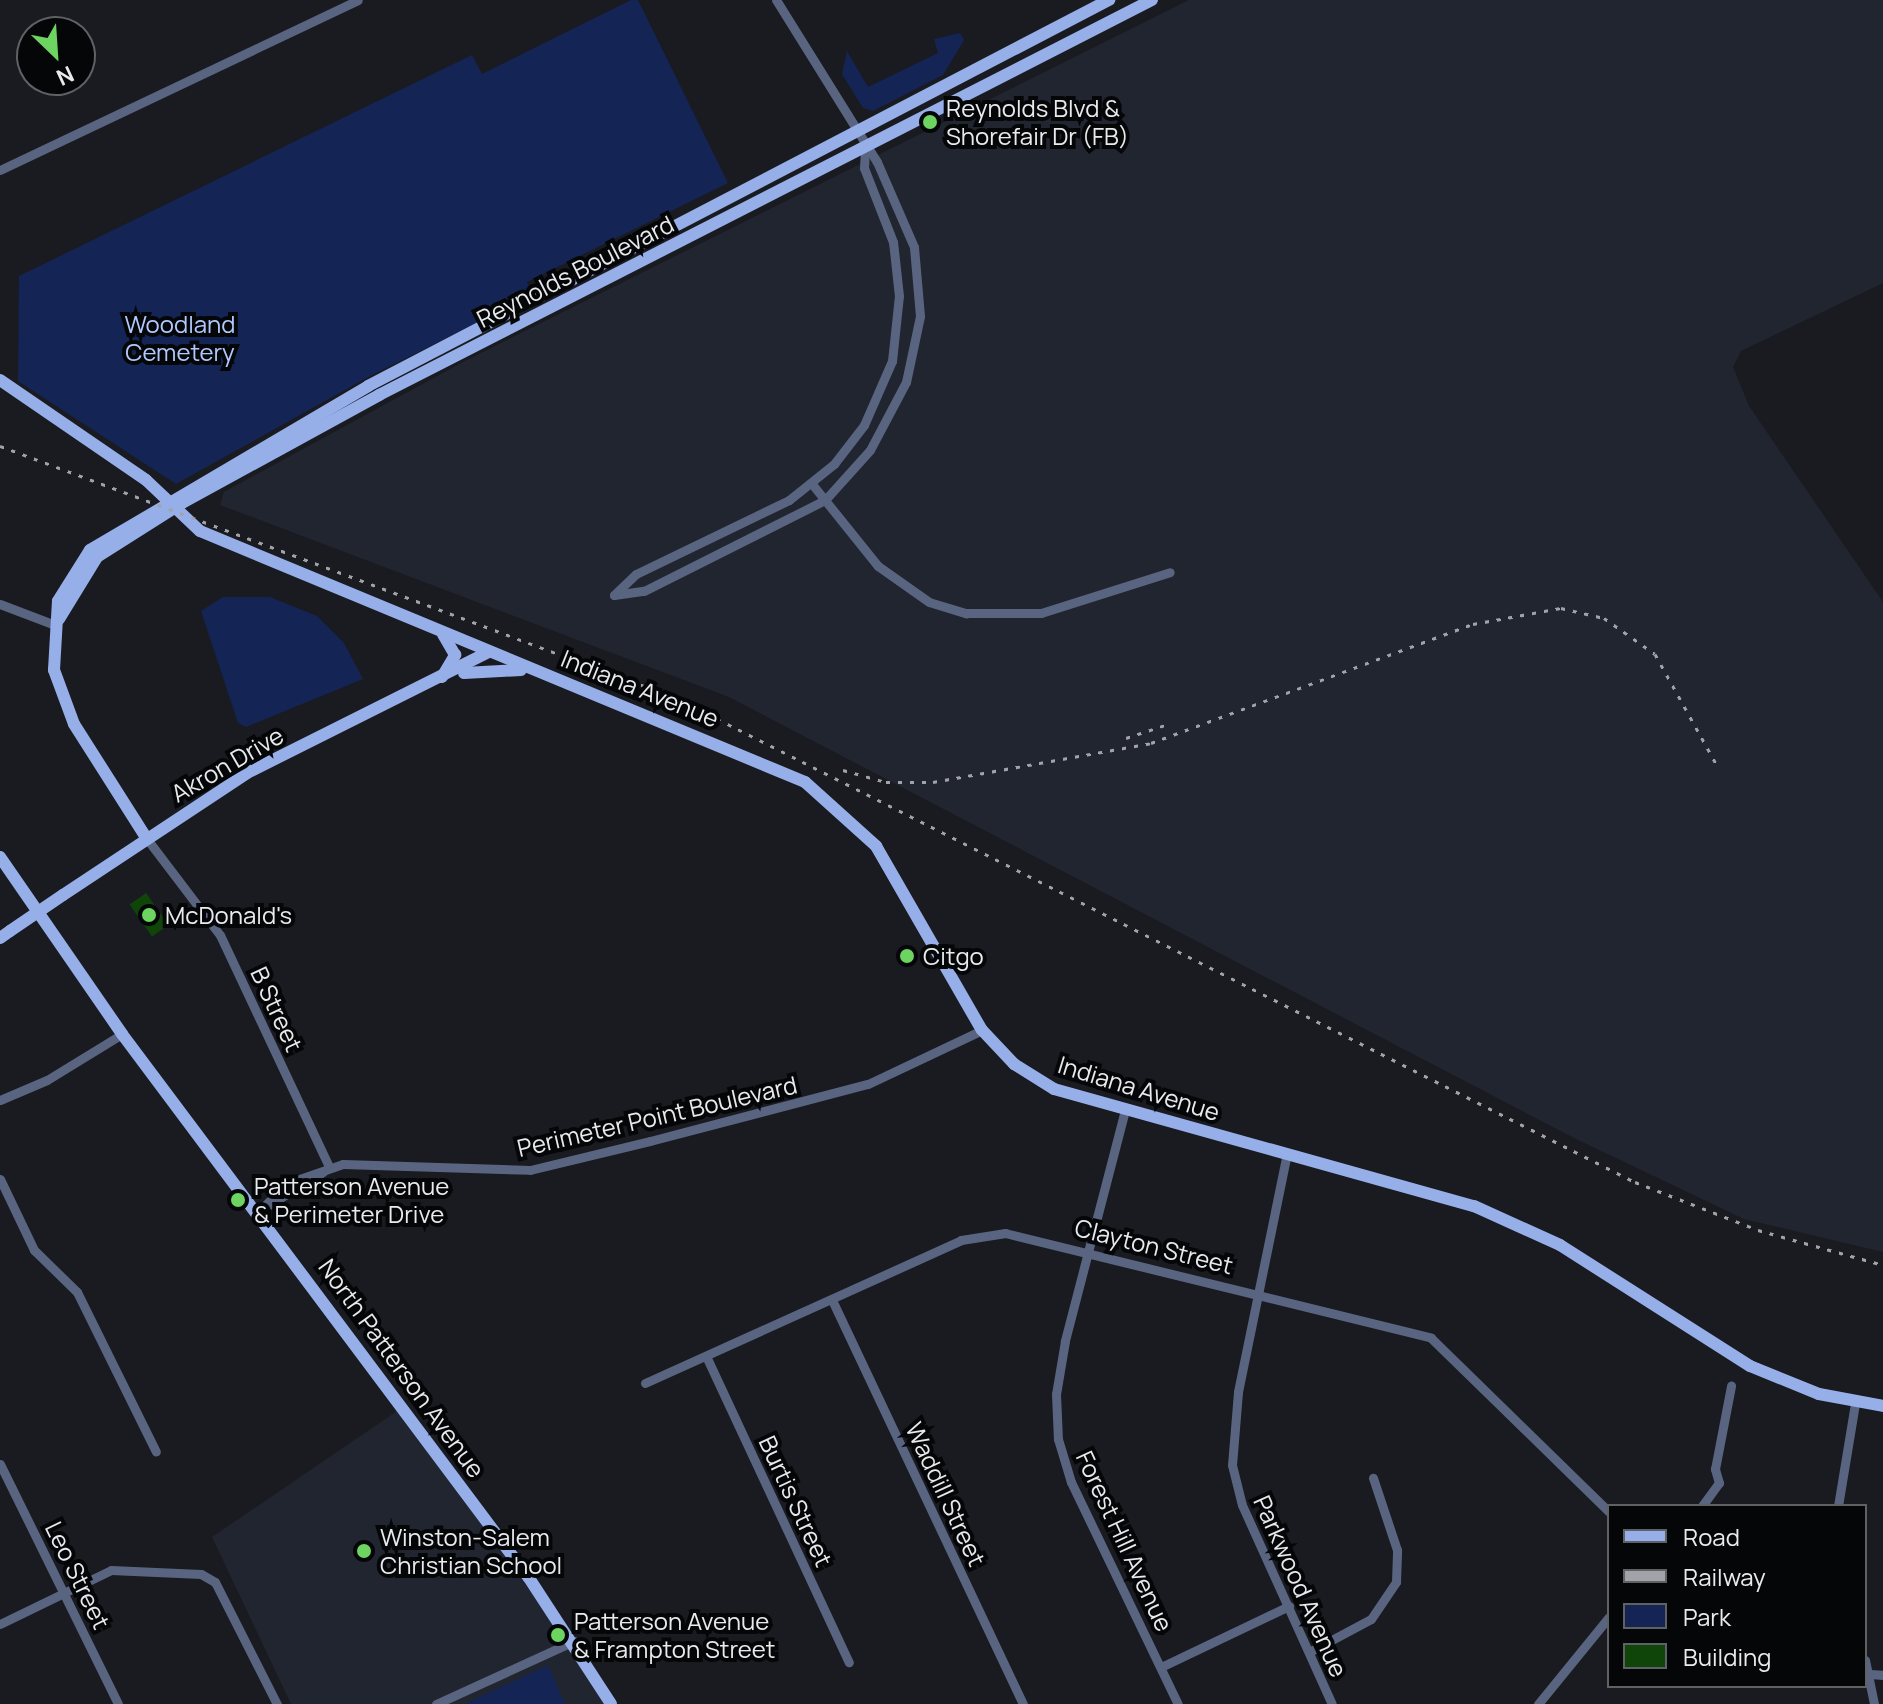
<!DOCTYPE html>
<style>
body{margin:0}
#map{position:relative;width:1883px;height:1704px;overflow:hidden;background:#191b21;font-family:Manrope,sans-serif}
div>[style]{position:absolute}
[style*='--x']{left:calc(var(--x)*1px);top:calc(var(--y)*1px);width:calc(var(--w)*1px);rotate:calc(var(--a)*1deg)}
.built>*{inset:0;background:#212530}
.green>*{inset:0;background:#142454}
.building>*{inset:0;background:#104509;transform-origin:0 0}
.minor>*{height:9px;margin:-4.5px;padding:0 4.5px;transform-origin:4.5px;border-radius:4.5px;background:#596580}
.major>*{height:12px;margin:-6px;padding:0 6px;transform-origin:6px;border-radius:6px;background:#97afe9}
.rail>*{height:3px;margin-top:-1.5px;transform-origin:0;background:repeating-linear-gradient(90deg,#a1a3a8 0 4px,transparent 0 12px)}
.major-bridge>*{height:12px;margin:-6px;padding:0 6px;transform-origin:6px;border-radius:6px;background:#97afe9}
.dots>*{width:22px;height:22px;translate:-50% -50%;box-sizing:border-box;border:4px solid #050608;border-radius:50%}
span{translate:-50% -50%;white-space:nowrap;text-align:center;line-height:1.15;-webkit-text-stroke:8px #050608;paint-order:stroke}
.poi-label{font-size:24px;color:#e8eaee}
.left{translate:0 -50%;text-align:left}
.street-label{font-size:24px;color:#e8eaee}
.park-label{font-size:24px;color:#b1c9ff}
.legend{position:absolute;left:1607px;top:1504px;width:260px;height:184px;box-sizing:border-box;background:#050608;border:2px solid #606164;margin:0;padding:10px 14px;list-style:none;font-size:24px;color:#e8eaee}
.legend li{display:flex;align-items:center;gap:16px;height:40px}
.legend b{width:40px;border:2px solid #606164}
.north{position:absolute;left:16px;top:16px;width:80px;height:80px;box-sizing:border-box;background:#050608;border:2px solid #606164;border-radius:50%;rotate:155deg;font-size:22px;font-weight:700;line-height:32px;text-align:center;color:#e8eaee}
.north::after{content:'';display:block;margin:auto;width:28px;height:36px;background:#6dd361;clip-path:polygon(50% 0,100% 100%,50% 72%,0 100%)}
</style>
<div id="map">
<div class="built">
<div style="clip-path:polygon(1189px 0,1883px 0,1883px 283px,1741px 351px,1733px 367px,1749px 406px,1883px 602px,1883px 1252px,1744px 1219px,1574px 1138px,729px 697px,220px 505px,224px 492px,463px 362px)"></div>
<div style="clip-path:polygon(403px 1407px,609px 1704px,291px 1704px,212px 1537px)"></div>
</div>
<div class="green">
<div style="clip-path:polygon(631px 0,638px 0,728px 183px,527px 282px,532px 296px,372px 375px,176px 484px,18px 381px,19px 276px,472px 55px,482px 74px)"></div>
<div style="clip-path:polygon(960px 33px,964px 40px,943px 75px,873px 111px,863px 108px,842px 74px,847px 51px,868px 87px,938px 53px,934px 39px)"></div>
<div style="clip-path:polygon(223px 597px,270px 597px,317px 616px,344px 643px,363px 679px,246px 727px,238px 723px,201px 611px)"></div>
<div style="clip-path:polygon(548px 1665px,565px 1704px,465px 1704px)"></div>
</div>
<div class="building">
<div style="left:146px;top:893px;width:39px;height:20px;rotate:55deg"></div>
</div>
<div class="minor">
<div style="--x:0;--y:170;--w:396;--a:-25.4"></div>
<div style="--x:812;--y:484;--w:105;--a:51.2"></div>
<div style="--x:878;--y:566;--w:62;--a:35.2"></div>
<div style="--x:929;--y:602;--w:39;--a:17"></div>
<div style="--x:966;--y:613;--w:75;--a:0"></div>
<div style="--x:1041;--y:613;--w:135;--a:-17.6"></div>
<div style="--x:614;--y:595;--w:30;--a:-8"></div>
<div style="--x:644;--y:591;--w:203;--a:-26.7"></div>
<div style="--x:825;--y:500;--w:67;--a:-48"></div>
<div style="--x:870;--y:450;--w:77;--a:-62.1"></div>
<div style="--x:906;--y:382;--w:67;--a:-78"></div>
<div style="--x:920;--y:316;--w:69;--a:-95"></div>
<div style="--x:914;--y:247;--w:93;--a:-113.5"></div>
<div style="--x:877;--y:162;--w:191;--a:-121.9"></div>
<div style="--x:614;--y:595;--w:30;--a:-44"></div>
<div style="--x:636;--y:574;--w:170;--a:-25.8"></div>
<div style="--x:789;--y:500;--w:58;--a:-38.7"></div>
<div style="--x:834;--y:464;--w:49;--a:-52.4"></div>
<div style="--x:864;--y:425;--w:70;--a:-66.4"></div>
<div style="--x:892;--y:361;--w:65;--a:-83.9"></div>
<div style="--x:899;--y:296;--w:54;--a:-96.3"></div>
<div style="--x:893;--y:242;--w:79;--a:-111.4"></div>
<div style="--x:864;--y:168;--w:22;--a:-87"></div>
<div style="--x:0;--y:604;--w:59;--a:20.9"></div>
<div style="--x:147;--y:839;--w:121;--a:52.8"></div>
<div style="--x:220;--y:935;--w:256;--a:64.8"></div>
<div style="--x:0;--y:1100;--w:51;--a:-23.1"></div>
<div style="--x:47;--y:1080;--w:88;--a:-31.5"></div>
<div style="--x:1125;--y:1110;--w:239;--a:104.6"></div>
<div style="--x:1065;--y:1341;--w:54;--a:99.6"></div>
<div style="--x:1056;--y:1394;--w:45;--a:87.5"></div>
<div style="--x:1058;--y:1439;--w:45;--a:73.2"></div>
<div style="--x:1071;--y:1482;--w:246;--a:64.3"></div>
<div style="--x:1287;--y:1153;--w:244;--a:101.6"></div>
<div style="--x:1238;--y:1392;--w:73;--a:94.7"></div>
<div style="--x:1232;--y:1465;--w:41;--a:76"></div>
<div style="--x:1242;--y:1505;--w:218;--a:65.7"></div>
<div style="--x:0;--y:1179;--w:79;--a:64.4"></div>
<div style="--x:34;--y:1250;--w:60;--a:44.3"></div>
<div style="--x:77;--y:1292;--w:178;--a:63.7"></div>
<div style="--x:259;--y:1211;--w:40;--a:-44"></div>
<div style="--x:288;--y:1183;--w:58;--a:-19.1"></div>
<div style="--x:343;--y:1164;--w:187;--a:1.8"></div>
<div style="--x:530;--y:1170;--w:123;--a:-13.6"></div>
<div style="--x:650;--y:1141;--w:225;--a:-14.7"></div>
<div style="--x:868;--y:1084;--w:126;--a:-25.3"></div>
<div style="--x:259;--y:1211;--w:75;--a:-31.4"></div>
<div style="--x:832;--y:1300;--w:447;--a:64.7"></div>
<div style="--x:706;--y:1356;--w:338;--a:65"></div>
<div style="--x:645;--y:1383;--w:347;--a:-24.3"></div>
<div style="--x:961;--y:1240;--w:45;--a:-9"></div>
<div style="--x:1005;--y:1233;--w:439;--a:13.8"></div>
<div style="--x:1431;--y:1338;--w:249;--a:44.3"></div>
<div style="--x:0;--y:1464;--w:267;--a:63.8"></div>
<div style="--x:1702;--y:1506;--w:29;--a:-54"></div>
<div style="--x:1719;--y:1483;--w:15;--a:-106"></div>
<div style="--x:1715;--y:1469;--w:85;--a:-79.1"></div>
<div style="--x:1838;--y:1506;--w:104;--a:-80.6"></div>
<div style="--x:0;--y:1624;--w:123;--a:-25.9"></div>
<div style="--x:111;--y:1570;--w:90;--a:2.5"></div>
<div style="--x:201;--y:1574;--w:16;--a:30"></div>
<div style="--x:215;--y:1582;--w:137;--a:63.1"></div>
<div style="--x:1311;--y:1651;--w:68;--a:-28.1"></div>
<div style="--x:1371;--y:1619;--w:45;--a:-56"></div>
<div style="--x:1396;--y:1582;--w:32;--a:-88"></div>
<div style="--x:1397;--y:1550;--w:76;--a:-108.4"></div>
<div style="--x:1865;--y:1660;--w:45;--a:78.4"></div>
<div style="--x:1161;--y:1667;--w:142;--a:-25.5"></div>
<div style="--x:1870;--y:1674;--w:13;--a:4"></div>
<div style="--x:436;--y:1704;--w:152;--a:-24.5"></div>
<div style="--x:1538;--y:1704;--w:112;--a:-50.8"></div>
</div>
<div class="major">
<div style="--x:0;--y:380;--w:177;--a:34.4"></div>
<div style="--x:146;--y:480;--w:74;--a:43.4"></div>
<div style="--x:200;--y:531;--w:655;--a:22.53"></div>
<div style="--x:805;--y:782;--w:96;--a:42"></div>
<div style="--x:876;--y:846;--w:212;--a:60.1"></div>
<div style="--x:982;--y:1030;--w:47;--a:46.7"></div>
<div style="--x:1014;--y:1064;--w:47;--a:32"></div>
<div style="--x:1054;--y:1089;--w:436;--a:15.6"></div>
<div style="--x:1474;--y:1206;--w:94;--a:24.4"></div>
<div style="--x:1560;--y:1245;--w:225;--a:32.5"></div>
<div style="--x:1750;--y:1366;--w:74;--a:22.1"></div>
<div style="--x:1819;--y:1394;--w:65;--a:10.6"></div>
<div style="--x:59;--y:619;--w:73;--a:-58.5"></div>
<div style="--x:97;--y:557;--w:101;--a:-32.4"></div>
<div style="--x:182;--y:503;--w:225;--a:-28.7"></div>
<div style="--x:379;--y:395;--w:868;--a:-27.07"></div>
<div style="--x:464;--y:673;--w:57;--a:-3"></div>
<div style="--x:442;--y:677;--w:26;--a:-59"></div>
<div style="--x:455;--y:655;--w:24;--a:-120"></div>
<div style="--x:147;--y:839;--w:136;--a:-122.4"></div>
<div style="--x:74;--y:724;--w:58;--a:-110.3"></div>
<div style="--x:54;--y:670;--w:69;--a:-86.7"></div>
<div style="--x:58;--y:601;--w:60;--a:-57.9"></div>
<div style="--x:90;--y:550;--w:323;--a:-30.5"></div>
<div style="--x:368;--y:386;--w:836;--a:-27.52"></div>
<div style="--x:0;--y:857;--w:215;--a:55.4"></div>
<div style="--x:122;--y:1034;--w:679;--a:53.2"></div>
<div style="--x:529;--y:1578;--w:150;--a:56.9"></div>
<div style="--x:63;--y:895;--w:221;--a:-33.5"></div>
<div style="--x:247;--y:773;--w:271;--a:-26.6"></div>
<div style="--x:0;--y:938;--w:12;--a:-35"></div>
</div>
<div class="rail">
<div style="--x:0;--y:446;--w:719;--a:20.43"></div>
<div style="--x:674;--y:697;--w:1076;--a:26.78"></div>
<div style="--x:1635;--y:1182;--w:132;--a:21.3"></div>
<div style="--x:1758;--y:1230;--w:130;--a:15.6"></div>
<div style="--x:1126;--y:738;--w:41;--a:-18.4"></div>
<div style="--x:843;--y:770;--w:45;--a:15.6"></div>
<div style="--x:886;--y:782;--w:47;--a:0"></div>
<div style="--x:933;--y:782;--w:221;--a:-10.1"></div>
<div style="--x:1151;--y:743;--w:343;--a:-20.3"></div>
<div style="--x:1473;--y:624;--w:89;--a:-10.3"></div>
<div style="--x:1561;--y:608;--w:44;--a:13.1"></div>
<div style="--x:1604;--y:618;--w:62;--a:35.2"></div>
<div style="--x:1655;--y:654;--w:129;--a:60.9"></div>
</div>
<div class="major-bridge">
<div style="--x:10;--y:931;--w:64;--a:-34.2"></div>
</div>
<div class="dots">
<div style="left:930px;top:122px;background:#6dd361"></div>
<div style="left:149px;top:915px;background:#6dd361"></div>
<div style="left:907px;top:956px;background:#6dd361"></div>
<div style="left:238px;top:1200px;background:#6dd361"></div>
<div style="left:364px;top:1551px;background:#6dd361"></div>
<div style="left:558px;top:1635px;background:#6dd361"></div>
</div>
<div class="poi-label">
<span class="left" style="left:946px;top:122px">Reynolds Blvd &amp;<br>Shorefair Dr (FB)</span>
<span class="left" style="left:165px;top:915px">McDonald's</span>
<span class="left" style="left:923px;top:956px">Citgo</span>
<span class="left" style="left:254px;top:1200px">Patterson Avenue<br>&amp; Perimeter Drive</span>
<span class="left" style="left:380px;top:1551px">Winston-Salem<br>Christian School</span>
<span class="left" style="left:574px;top:1635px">Patterson Avenue<br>&amp; Frampton Street</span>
</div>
<div class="street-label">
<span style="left:575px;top:271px;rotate:-27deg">Reynolds Boulevard</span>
<span style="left:640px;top:688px;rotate:22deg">Indiana Avenue</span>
<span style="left:227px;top:764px;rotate:-30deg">Akron Drive</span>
<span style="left:277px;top:1009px;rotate:65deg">B Street</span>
<span style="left:1139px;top:1088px;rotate:17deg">Indiana Avenue</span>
<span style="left:657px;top:1116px;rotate:-13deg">Perimeter Point Boulevard</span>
<span style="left:1154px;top:1246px;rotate:14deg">Clayton Street</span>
<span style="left:402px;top:1368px;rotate:54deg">North Patterson Avenue</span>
<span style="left:946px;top:1494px;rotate:65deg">Waddill Street</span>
<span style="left:796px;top:1501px;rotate:65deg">Burtis Street</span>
<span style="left:1125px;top:1541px;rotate:65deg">Forest Hill Avenue</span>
<span style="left:78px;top:1575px;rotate:64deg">Leo Street</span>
<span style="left:1301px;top:1586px;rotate:66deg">Parkwood Avenue</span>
</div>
<div class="park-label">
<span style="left:180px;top:338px">Woodland<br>Cemetery</span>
</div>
<ul class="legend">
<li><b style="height:10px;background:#97afe9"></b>Road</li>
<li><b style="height:10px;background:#a1a3a8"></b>Railway</li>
<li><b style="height:22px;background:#142454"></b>Park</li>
<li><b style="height:22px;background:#104509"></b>Building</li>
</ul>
<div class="north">N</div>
</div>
